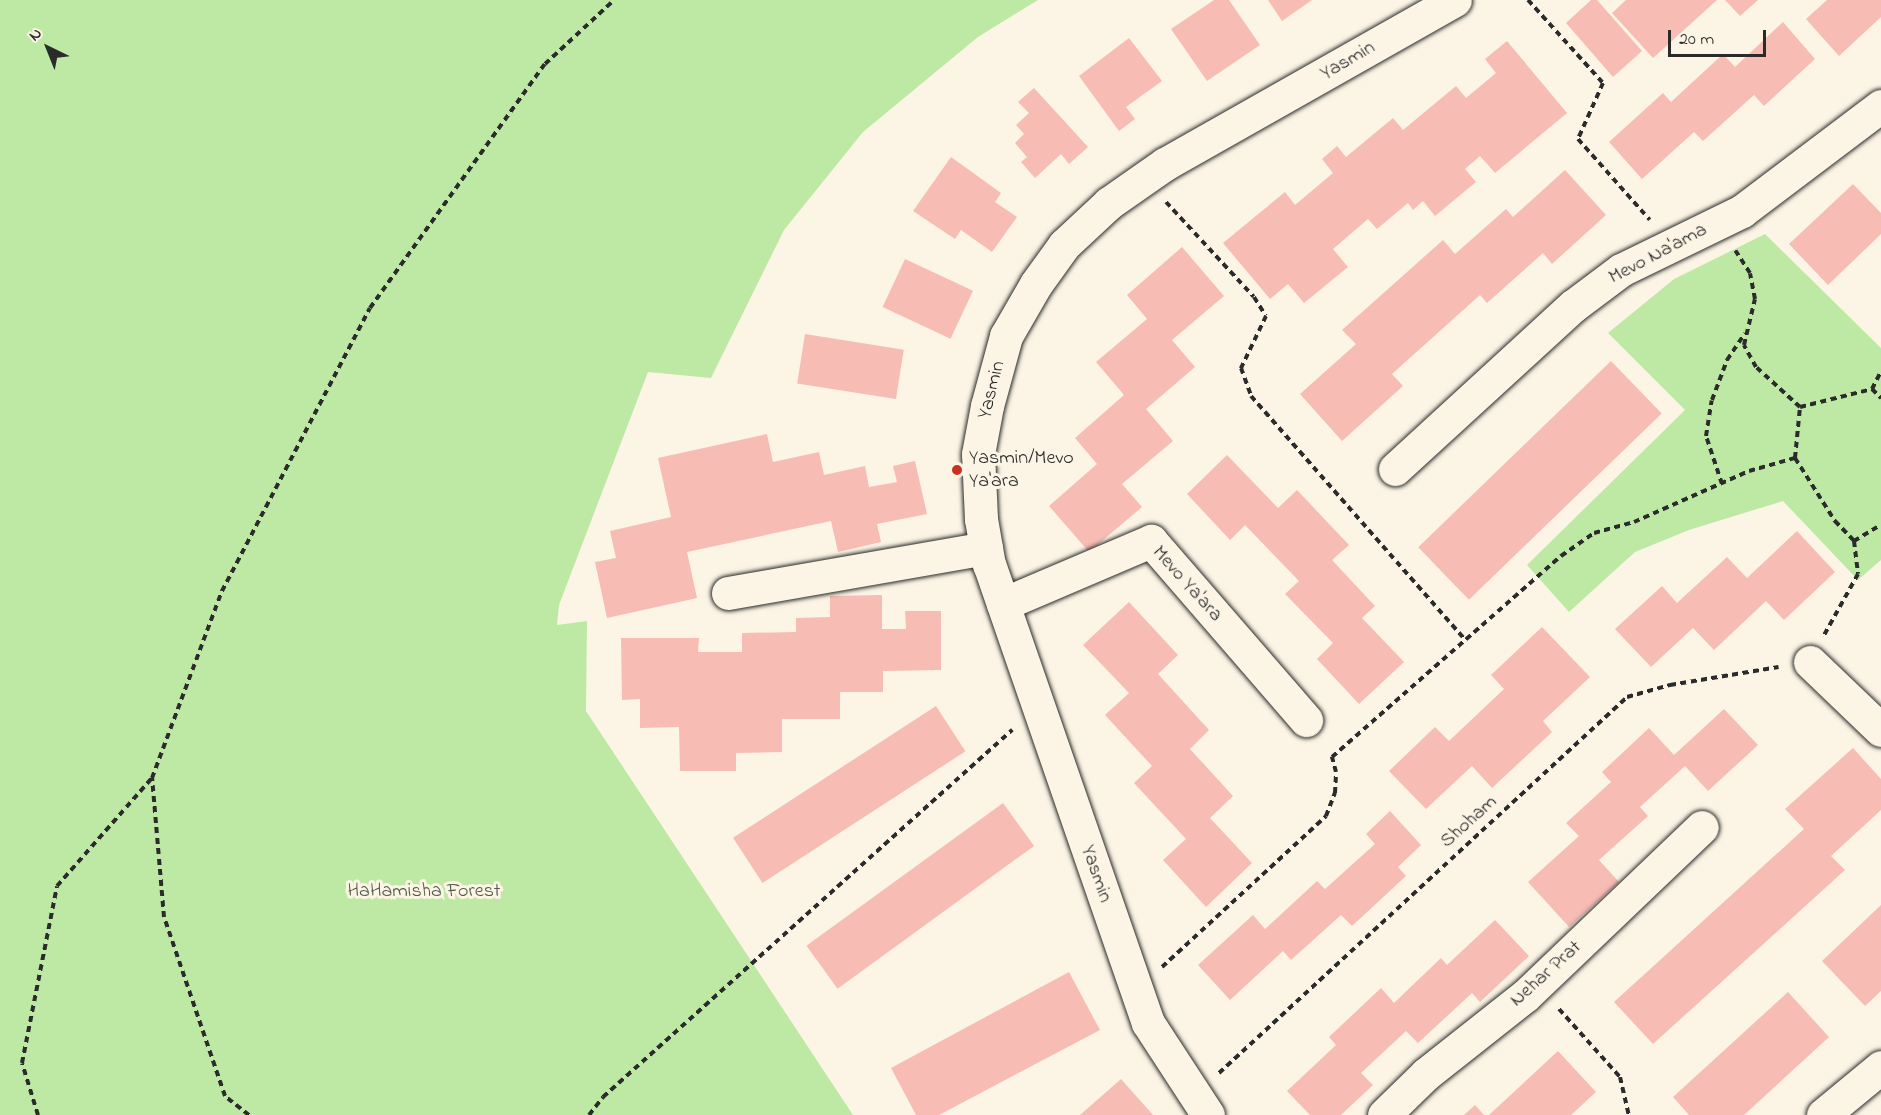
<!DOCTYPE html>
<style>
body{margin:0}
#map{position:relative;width:1881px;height:1115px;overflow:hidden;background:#fcf5e5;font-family:"Indie Flower",sans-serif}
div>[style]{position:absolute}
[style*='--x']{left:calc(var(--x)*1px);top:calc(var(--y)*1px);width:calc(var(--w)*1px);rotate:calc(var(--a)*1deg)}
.green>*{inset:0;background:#bee9a5}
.building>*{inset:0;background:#f7bcb4;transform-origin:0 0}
.path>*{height:4px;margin-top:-2px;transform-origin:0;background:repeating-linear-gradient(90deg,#2b2b2b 0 6px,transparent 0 10.5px)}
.roads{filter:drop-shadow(0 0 2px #2b2b2b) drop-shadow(0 0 2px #2b2b2b)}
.street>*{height:33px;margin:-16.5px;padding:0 16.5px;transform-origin:16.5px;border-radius:16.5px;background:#fcf5e5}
.dots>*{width:16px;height:16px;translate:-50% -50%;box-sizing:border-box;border:3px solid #fcf5e5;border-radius:50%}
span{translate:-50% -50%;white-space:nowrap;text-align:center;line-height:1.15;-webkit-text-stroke:6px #fcf5e5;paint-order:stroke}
.street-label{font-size:20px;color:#2b2b2b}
.poi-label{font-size:20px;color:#2b2b2b}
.left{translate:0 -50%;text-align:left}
.park-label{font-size:20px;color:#505a4a}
.north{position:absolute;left:18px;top:18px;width:60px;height:60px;-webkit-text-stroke:4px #fcf5e5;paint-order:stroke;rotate:317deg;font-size:16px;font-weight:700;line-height:24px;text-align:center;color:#2b2b2b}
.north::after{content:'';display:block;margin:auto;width:21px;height:27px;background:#2b2b2b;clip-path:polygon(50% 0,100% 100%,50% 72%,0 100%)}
.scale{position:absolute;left:1668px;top:30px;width:98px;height:27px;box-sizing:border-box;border:3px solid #2b2b2b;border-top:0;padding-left:8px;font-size:18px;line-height:21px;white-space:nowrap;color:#2b2b2b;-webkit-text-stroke:4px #fcf5e5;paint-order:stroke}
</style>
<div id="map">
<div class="green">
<div style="clip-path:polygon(0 0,1038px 0,978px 37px,863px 132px,784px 230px,711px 378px,648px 372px,559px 605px,557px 625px,587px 621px,586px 711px,853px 1115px,0 1115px)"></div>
<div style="clip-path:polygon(1765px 234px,1881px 348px,1881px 560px,1858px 580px,1783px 501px,1689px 530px,1635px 552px,1569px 612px,1527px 565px,1685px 410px,1608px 333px,1674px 279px)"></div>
</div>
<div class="building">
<div style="clip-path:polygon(1214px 0,1229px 0,1260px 45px,1207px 81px,1171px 29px)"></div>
<div style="clip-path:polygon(1268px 0,1312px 0,1282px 21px)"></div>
<div style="clip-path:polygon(1591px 0,1597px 0,1642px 51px,1613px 77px,1566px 23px)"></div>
<div style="clip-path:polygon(1626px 0,1717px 0,1653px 58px,1612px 13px)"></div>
<div style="clip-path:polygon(1725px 0,1758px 0,1740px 16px)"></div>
<div style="clip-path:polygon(1827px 0,1881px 0,1881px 17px,1839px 56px,1806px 19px)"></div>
<div style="clip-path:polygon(1783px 22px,1815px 59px,1764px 106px,1754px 95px,1703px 141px,1694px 132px,1642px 179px,1609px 142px,1663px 93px,1671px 102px,1723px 54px,1735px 67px)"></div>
<div style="clip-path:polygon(1129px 38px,1162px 81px,1126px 107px,1135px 119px,1119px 131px,1079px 76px)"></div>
<div style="clip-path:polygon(1507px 41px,1567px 113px,1495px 173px,1480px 156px,1465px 169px,1476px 182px,1435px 216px,1423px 201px,1413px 210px,1408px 203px,1377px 229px,1368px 219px,1333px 249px,1348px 267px,1304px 303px,1288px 284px,1270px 299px,1223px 243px,1285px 192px,1295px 205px,1333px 173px,1322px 159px,1337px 146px,1346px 157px,1393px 118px,1403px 130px,1456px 86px,1466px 98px,1496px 73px,1485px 59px)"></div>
<div style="clip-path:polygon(1034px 88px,1088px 147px,1069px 164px,1061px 154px,1035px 178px,1021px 162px,1027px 157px,1015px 143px,1024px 134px,1016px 125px,1029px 113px,1018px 102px)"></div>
<div style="clip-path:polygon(951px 157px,1001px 193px,995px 202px,1017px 217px,992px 252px,961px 230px,955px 239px,913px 211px)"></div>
<div style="clip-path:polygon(1565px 170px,1606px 215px,1552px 264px,1543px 253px,1487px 303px,1480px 295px,1392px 374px,1403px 386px,1342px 441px,1300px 394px,1356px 344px,1342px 330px,1443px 240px,1455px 254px,1506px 209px,1513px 217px)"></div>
<div style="clip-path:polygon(1853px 184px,1881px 213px,1881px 234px,1828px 285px,1789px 244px)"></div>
<div style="clip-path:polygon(1182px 247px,1224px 296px,1172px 340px,1195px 367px,1146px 409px,1173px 441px,1122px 484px,1142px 507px,1089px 552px,1049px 506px,1097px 464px,1075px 438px,1124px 395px,1096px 362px,1147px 319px,1127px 295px)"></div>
<div style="left:905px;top:259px;width:75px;height:53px;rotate:25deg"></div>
<div style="left:805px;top:334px;width:100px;height:50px;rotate:9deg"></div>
<div style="left:1611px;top:361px;width:73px;height:268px;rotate:46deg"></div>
<div style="clip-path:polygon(767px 434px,773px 462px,819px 452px,824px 475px,865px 466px,869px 487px,897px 482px,893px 466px,915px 461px,927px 514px,877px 524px,881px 542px,838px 552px,831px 521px,687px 552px,697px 598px,607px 618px,595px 562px,616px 558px,610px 531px,671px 517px,658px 458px)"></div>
<div style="clip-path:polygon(1227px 455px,1278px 508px,1297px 490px,1349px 545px,1332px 560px,1375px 606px,1362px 618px,1404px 662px,1359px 704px,1317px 659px,1333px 643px,1285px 594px,1299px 581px,1245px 525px,1230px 540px,1187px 494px)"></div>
<div style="clip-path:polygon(1797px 531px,1835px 572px,1784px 620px,1766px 601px,1714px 650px,1693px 628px,1651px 667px,1615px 629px,1662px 586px,1677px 603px,1727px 557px,1747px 578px)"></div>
<div style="clip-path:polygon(882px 595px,882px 629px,906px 629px,905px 611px,941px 611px,941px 670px,883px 671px,883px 692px,840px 692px,840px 719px,782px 719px,782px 752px,736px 753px,736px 771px,680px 771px,679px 727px,640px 728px,640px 699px,622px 700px,621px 638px,699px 638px,698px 652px,742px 652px,742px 633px,796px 632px,796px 618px,830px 617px,830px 596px)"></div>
<div style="clip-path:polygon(1129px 602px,1178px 655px,1158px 674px,1209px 730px,1190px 749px,1233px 796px,1210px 818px,1252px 863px,1206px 907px,1163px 860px,1186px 839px,1134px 783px,1152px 766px,1105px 715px,1129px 693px,1083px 645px)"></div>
<div style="clip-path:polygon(1542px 627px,1590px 677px,1543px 721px,1552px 732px,1492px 788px,1472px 766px,1426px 809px,1389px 771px,1435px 727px,1449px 741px,1504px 689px,1491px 675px)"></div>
<div style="left:936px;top:706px;width:54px;height:242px;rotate:57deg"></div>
<div style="clip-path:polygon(1724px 709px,1758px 745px,1708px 791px,1685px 766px,1640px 807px,1648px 816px,1599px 860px,1619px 882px,1569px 927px,1528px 882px,1579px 836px,1566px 823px,1611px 782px,1602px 772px,1649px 728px,1674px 755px)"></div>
<div style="clip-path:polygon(1853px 748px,1881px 779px,1881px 810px,1831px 856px,1845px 870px,1653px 1044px,1614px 1002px,1804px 829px,1785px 809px)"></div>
<div style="left:1003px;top:803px;width:53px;height:243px;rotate:54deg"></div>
<div style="clip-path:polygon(1390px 811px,1421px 845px,1398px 867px,1406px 876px,1352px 926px,1341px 915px,1291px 960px,1283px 951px,1230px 1000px,1198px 965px,1253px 915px,1265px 929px,1317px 881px,1325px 889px,1375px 844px,1366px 834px)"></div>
<div style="clip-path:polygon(1881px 905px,1881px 991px,1865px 1006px,1822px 961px)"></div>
<div style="clip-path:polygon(1495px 920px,1529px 956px,1480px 1002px,1472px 993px,1418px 1043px,1406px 1031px,1361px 1073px,1373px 1085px,1341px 1115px,1310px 1115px,1287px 1091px,1336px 1045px,1329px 1037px,1381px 988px,1394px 1003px,1441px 958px,1447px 965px)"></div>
<div style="clip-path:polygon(1069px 972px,1100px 1030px,939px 1115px,916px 1115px,891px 1068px)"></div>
<div style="clip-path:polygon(1788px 992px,1829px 1037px,1744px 1115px,1689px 1115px,1673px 1097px)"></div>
<div style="clip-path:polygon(1558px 1051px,1596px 1092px,1571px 1115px,1489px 1115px)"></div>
<div style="clip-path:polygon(1121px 1079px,1153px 1115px,1080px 1115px)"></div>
<div style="clip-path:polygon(1475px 1105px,1484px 1115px,1464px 1115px)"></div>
</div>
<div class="path">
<div style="--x:1528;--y:0;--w:112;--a:47.9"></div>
<div style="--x:1603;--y:83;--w:61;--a:114.1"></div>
<div style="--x:1578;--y:139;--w:108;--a:48.4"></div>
<div style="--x:1166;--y:202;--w:129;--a:47.2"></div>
<div style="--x:1254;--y:297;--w:22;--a:58"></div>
<div style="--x:1266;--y:316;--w:58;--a:115.7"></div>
<div style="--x:1241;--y:368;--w:30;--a:70"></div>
<div style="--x:1251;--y:396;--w:325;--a:48.7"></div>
<div style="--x:1872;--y:389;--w:20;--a:-63"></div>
<div style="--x:1800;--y:407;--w:74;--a:-14"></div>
<div style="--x:1872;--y:389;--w:13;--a:45"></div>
<div style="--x:1795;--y:458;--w:75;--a:57.6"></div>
<div style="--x:1835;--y:521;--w:28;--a:46"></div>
<div style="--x:1854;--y:541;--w:33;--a:83"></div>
<div style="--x:1858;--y:574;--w:70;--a:119.1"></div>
<div style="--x:1722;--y:484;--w:51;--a:-108.4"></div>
<div style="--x:1706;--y:436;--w:36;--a:-81"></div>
<div style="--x:1712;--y:400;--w:43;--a:-69.4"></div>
<div style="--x:1727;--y:360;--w:32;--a:-56"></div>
<div style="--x:1854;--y:541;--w:31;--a:-31"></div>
<div style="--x:1162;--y:967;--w:223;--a:-42.6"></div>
<div style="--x:1326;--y:816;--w:25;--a:-69"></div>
<div style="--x:1335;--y:793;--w:21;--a:-87"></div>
<div style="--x:1336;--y:772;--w:16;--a:-105"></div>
<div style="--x:1332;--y:757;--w:305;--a:-41.3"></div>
<div style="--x:1561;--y:556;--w:40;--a:-34.9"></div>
<div style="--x:1594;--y:533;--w:41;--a:-15.4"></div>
<div style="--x:1634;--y:522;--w:126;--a:-23.9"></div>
<div style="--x:1749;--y:471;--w:48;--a:-15.8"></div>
<div style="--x:1795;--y:458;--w:51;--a:-84.4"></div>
<div style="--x:1800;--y:407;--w:59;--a:-137.7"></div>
<div style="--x:1756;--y:367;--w:25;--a:-119"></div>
<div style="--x:1744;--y:345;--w:47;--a:-76.6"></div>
<div style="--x:1755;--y:299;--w:26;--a:-101"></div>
<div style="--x:1750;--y:273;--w:27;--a:-123"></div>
<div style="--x:1559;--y:1009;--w:91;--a:48.1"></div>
<div style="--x:1620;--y:1077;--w:39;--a:77"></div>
<div style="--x:1219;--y:1073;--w:555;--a:-42.66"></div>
<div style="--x:1627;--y:697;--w:45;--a:-15.6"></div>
<div style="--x:1670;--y:685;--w:110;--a:-9.4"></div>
<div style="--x:38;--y:1115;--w:54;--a:-107.1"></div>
<div style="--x:22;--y:1063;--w:180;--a:-78.8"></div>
<div style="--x:57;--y:886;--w:144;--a:-48.7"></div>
<div style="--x:249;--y:1115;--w:31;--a:-142"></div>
<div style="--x:225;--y:1096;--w:189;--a:-108.8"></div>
<div style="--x:164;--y:917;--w:140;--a:-94.9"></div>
<div style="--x:152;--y:778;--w:200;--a:-69.5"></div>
<div style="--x:222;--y:591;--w:319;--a:-62.4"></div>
<div style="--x:370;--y:308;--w:300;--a:-54.4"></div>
<div style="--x:545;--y:64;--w:94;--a:-42.8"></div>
<div style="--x:589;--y:1115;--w:23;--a:-52"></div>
<div style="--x:603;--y:1097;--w:550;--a:-41.9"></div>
</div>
<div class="roads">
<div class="street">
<div style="--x:1395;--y:469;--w:241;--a:-42.5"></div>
<div style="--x:1573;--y:306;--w:60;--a:-36.9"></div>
<div style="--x:1621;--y:270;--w:135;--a:-26"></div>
<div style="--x:1742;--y:211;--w:174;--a:-37.1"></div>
<div style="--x:728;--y:593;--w:262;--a:-9.9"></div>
<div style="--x:1003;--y:604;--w:161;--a:-23.1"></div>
<div style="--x:1151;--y:541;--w:237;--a:49.1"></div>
<div style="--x:1810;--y:662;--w:98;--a:43.8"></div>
<div style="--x:1208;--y:1115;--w:110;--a:-123.1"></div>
<div style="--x:1148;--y:1023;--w:485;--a:-109.1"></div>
<div style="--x:989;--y:565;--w:47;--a:-99.9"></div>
<div style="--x:981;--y:519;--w:65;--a:-92.6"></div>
<div style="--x:978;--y:454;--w:49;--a:-79.4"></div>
<div style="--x:987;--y:406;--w:73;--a:-74.8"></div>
<div style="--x:1006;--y:336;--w:60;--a:-60"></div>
<div style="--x:1036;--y:284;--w:48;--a:-54.3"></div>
<div style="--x:1064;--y:245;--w:62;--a:-43"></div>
<div style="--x:1109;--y:203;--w:68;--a:-34.9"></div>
<div style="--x:1165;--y:164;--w:333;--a:-29.5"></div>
<div style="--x:1384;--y:1115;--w:59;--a:-44.3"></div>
<div style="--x:1426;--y:1074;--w:127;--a:-38.3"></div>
<div style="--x:1526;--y:995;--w:243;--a:-43.7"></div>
<div style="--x:1823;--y:1115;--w:75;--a:-39.6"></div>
</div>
</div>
<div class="dots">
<div style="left:957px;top:470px;background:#c8321e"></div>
</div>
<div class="street-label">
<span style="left:1348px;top:61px;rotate:-30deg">Yasmin</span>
<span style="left:1658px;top:254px;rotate:-28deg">Mevo Na'ama</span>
<span style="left:992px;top:390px;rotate:-76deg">Yasmin</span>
<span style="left:1187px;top:584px;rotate:48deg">Mevo Ya'ara</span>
<span style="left:1469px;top:822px;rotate:-42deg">Shoham</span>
<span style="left:1096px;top:874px;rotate:71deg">Yasmin</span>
<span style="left:1546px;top:974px;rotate:-42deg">Nehar Prat</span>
</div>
<div class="poi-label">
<span class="left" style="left:969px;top:470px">Yasmin/Mevo<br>Ya'ara</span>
</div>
<div class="park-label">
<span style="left:424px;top:891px">HaHamisha Forest</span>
</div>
<div class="north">N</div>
<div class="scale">20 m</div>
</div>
